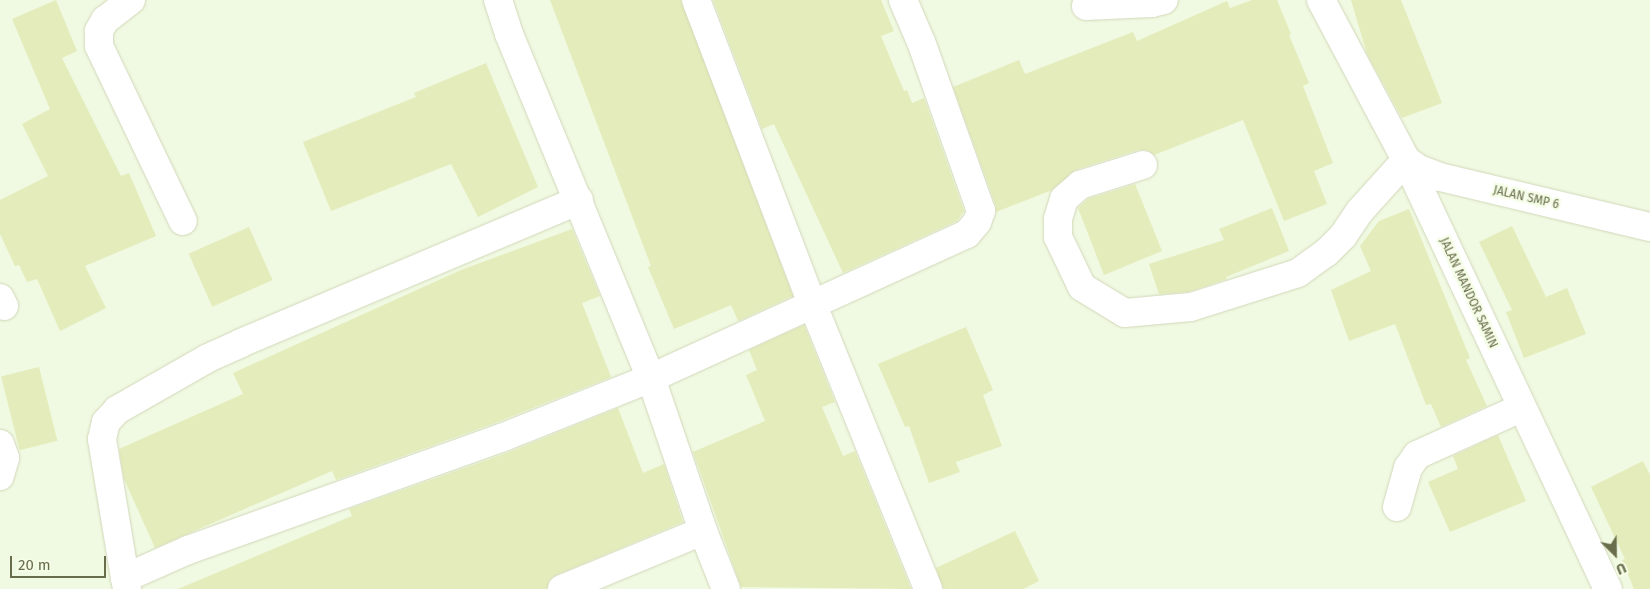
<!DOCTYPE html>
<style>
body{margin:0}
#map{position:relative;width:1650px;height:589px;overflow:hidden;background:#f0f9e1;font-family:"Fira Sans",sans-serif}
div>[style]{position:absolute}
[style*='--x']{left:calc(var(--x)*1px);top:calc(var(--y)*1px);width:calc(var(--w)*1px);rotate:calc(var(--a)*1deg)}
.building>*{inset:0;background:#e4ecbb;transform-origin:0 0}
.roads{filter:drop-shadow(0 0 1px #d0d7b9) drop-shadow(0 0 1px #d0d7b9)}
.minor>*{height:28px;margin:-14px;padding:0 14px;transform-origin:14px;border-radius:14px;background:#fff}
span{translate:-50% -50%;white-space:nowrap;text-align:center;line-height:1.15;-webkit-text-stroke:4.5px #f4fde6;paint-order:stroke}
.street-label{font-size:12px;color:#696d4b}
.north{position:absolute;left:1590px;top:529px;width:50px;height:50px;-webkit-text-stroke:4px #f4fde6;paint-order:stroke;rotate:157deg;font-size:14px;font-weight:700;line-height:20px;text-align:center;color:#696d4b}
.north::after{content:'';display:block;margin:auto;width:18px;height:22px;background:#696d4b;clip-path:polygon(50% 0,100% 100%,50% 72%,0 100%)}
.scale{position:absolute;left:10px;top:556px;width:96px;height:22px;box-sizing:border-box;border:2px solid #696d4b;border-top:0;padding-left:6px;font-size:15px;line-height:18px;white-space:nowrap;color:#696d4b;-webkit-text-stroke:4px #f4fde6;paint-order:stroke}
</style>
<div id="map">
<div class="building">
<div style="clip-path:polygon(56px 0,77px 51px,62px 58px,121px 176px,129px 173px,156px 236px,85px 266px,106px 308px,60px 331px,37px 279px,27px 282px,19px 265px,15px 266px,0 234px,0 200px,48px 176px,22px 124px,50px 109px,12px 19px)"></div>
<div style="clip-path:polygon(550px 0,681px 0,793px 296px,738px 321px,731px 305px,674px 329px,648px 267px,651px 266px)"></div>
<div style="clip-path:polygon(713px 0,881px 0,894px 31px,881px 36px,904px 91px,907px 90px,912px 103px,924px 98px,964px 211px,957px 221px,843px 273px,774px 124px,762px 129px)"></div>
<div style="clip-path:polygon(1252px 0,1277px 0,1291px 34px,1289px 35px,1309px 83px,1303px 86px,1333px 163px,1314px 171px,1327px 204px,1284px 221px,1243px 120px,1154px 155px,1147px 150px,1138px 150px,1075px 170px,1052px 190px,996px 212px,996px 206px,953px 87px,1019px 60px,1025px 74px,1133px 32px,1137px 41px,1227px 1px,1230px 8px)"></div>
<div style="clip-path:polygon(1351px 0,1401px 0,1442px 103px,1402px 118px,1367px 54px)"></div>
<div style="clip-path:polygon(486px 63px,538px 187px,478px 217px,451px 164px,331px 211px,303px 142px,416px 97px,414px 93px)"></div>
<div style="clip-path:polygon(1135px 184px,1162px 251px,1104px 275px,1078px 208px,1088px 199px)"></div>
<div style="clip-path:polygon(1272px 208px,1289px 251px,1226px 277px,1227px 279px,1188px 292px,1159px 294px,1149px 264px,1224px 240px,1219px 229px)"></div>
<div style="clip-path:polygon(1409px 209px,1470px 358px,1466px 360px,1487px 406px,1441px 427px,1431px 404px,1426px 405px,1395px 324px,1349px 341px,1331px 290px,1371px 271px,1360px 246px,1379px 221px)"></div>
<div style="clip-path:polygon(1512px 226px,1546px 297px,1567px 288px,1586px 334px,1524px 358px,1506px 312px,1512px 310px,1479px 242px)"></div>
<div style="left:249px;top:227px;width:58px;height:66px;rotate:66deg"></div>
<div style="clip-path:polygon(572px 229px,600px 296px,582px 303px,611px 377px,495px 423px,336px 480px,332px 471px,155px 548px,124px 479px,119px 449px,243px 394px,233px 373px,461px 270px)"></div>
<div style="clip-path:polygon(804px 325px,835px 402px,822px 407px,843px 456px,855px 451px,911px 589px,741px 587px,693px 452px,765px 421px,746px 375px,757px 370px,749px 350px)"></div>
<div style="clip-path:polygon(966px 327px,993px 390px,983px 395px,1002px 446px,956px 462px,960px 472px,929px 483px,909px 426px,905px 427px,878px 364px)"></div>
<div style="left:39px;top:367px;width:76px;height:39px;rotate:76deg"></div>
<div style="clip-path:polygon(618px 408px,643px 473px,664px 464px,683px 522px,556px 575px,549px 580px,547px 589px,178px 589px,352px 516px,349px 509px,507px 453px)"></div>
<div style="clip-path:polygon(1498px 435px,1526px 501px,1450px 532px,1428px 482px,1458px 469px,1453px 456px)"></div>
<div style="clip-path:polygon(1643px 461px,1650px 475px,1650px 589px,1634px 589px,1622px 560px,1625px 559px,1591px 487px)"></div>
<div style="clip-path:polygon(1015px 531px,1039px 581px,1023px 589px,943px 589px,936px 568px)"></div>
</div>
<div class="roads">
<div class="minor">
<div style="--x:131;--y:0;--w:33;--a:142"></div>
<div style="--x:105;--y:20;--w:13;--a:119"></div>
<div style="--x:99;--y:31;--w:15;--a:90"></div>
<div style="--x:99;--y:46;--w:194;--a:64.4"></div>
<div style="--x:498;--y:0;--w:36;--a:72"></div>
<div style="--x:509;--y:34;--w:372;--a:67.6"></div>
<div style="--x:651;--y:378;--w:162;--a:71.2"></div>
<div style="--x:703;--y:531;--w:62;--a:68.4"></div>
<div style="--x:696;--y:0;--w:324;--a:69.1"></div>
<div style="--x:812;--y:303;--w:309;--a:67.9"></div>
<div style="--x:1321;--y:0;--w:181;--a:62"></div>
<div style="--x:1406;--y:160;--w:474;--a:64.8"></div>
<div style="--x:1086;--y:6;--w:66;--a:-2.6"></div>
<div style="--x:1152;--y:3;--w:12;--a:-14"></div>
<div style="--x:1406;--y:160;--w:16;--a:35"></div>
<div style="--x:1419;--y:169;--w:22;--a:21"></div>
<div style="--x:1440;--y:177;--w:216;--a:13.4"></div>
<div style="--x:1143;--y:165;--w:66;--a:162.4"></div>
<div style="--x:1080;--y:185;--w:21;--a:139"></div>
<div style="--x:1064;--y:199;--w:21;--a:107"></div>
<div style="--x:1058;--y:219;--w:18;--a:90"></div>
<div style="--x:1058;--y:237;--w:55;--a:64.4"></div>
<div style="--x:1082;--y:287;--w:50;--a:31.2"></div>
<div style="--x:1125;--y:313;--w:66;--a:-5.2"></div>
<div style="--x:1191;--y:307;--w:112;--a:-17.6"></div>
<div style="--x:1298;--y:273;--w:34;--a:-36"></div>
<div style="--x:1326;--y:253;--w:24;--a:-45"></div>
<div style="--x:1343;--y:236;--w:30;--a:-56"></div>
<div style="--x:1360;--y:211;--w:69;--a:-48"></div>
<div style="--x:0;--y:298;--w:9;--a:63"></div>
<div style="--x:0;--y:444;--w:15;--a:70"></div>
<div style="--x:5;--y:458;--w:19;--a:106"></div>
<div style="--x:1397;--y:507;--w:41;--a:-74.2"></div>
<div style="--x:1408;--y:468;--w:16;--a:-55"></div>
<div style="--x:1417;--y:455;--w:114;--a:-24.3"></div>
<div style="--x:125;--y:578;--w:141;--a:-99.4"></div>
<div style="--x:102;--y:439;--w:17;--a:-77"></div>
<div style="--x:106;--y:422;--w:16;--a:-47"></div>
<div style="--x:117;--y:410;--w:105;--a:-29.7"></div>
<div style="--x:208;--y:358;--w:36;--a:-24"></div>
<div style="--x:241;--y:343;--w:367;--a:-22.9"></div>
<div style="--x:127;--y:589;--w:11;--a:-100"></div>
<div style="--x:125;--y:578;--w:69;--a:-24"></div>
<div style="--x:188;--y:550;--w:332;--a:-19.7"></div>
<div style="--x:501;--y:438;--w:162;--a:-21.8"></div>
<div style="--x:651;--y:378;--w:347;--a:-24.5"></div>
<div style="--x:967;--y:234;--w:16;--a:-50"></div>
<div style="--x:977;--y:222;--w:12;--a:-70"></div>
<div style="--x:981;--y:211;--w:179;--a:-109.5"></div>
<div style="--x:921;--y:42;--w:46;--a:-113.2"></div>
<div style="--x:562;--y:589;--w:152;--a:-22.4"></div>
</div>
</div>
<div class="street-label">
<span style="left:1526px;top:198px;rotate:13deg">JALAN SMP 6</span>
<span style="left:1468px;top:293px;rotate:65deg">JALAN MANDOR SAMIN</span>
</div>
<div class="north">U</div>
<div class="scale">20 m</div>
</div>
